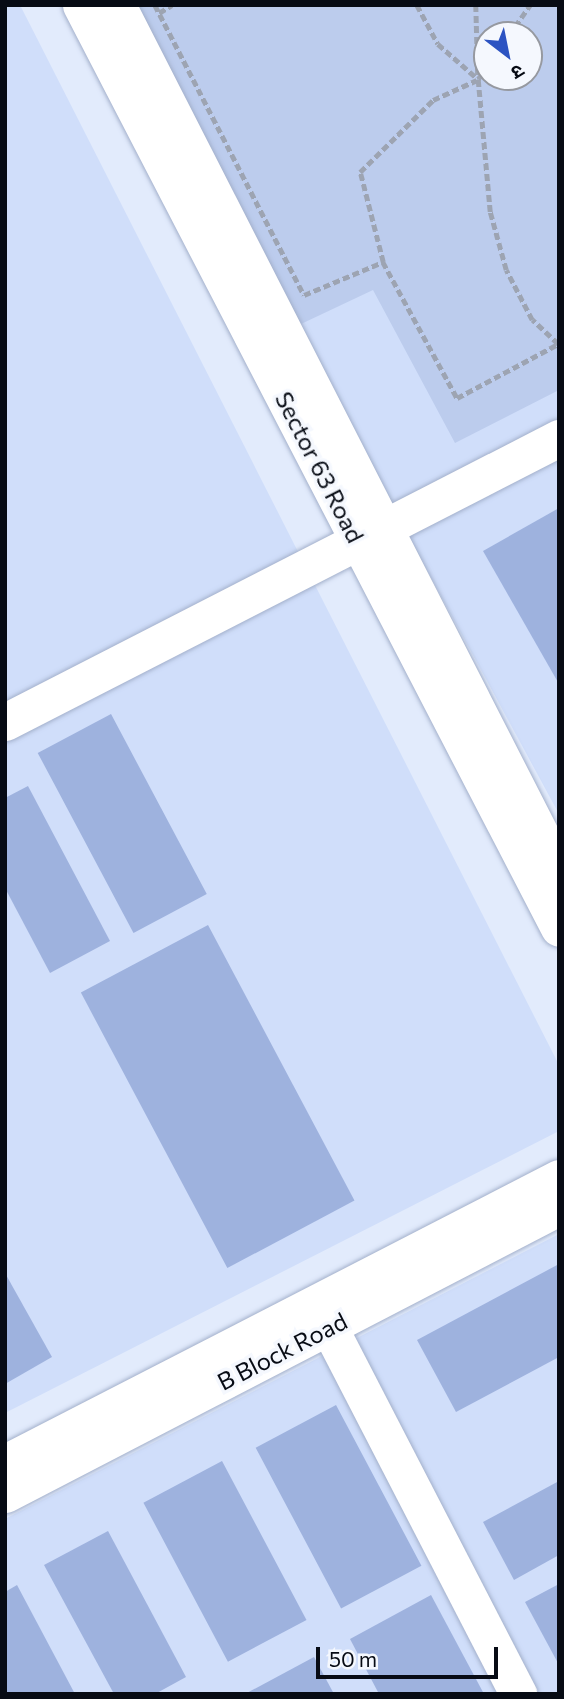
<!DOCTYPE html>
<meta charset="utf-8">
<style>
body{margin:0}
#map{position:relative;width:564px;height:1699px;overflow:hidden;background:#e2ebfc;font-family:Commissioner,"Noto Sans Devanagari",sans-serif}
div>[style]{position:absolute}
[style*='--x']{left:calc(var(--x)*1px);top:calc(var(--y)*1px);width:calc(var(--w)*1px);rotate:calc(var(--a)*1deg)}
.built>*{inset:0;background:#d0defa}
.green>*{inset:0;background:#bccced}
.building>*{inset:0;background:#9eb2de;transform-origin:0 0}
.path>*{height:4.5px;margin-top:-2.25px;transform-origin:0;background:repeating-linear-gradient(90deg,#9da4b2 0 7px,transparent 0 10.5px)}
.roads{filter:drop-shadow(0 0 2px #a3b0cb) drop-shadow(0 0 2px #a3b0cb)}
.minor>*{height:37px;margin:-18.5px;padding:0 18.5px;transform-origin:18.5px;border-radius:18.5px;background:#fff}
span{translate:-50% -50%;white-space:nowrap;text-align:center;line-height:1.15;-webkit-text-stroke:7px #f5f8fe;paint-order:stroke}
.street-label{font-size:24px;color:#070b14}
.frame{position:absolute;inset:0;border:7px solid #070b14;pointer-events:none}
.north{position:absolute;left:473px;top:21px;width:70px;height:70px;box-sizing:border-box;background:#f5f8fe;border:2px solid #9699a0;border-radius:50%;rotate:148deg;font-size:19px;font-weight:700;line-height:28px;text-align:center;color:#070b14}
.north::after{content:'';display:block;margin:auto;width:24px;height:32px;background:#2c53c2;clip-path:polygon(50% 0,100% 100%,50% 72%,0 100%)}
.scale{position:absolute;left:316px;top:1647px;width:182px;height:32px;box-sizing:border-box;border:4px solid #070b14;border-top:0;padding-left:9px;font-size:21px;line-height:24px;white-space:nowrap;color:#070b14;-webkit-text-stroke:5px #f5f8fe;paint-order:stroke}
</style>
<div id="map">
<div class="built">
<div style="clip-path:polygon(5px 5px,20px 5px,559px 1065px,559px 1131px,5px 1413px)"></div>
<div style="clip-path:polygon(evenodd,124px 5px,559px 5px,559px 814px,390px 502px,124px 5px,487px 35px,529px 35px,529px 77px,487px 77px,487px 35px)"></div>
<div style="clip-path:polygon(559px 1234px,559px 1694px,5px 1694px,5px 1519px)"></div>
</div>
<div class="green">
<div style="clip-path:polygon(evenodd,136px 5px,559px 5px,559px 390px,455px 443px,373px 290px,301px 324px,136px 5px,487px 35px,529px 35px,529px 77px,487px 77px,487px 35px)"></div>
</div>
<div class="building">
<div style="clip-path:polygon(559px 508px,559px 684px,483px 551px)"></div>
<div style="left:111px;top:714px;width:204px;height:83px;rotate:62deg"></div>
<div style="clip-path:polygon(28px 786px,110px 941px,50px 973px,5px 888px,5px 798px)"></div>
<div style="left:208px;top:925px;width:312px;height:144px;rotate:62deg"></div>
<div style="clip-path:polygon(559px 1264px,559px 1357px,456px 1412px,417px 1340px)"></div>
<div style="clip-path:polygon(5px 1273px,52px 1357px,5px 1384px)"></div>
<div style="left:336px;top:1405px;width:182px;height:91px;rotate:62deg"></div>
<div style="left:222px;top:1461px;width:180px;height:89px;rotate:62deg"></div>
<div style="clip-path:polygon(559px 1481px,559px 1555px,514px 1580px,483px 1522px)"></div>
<div style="clip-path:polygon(108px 1531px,186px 1677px,155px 1694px,114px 1694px,44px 1565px)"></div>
<div style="clip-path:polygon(559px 1584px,559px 1665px,525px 1602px)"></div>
<div style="clip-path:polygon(17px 1585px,75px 1694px,5px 1694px,5px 1592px)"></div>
<div style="clip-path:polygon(431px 1595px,484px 1694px,379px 1694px,350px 1639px)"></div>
<div style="clip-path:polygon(314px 1657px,334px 1694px,245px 1694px)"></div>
</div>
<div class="path">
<div style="--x:155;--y:5;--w:326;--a:62.8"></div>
<div style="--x:304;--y:295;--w:86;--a:-22.7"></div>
<div style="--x:383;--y:262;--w:155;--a:61.4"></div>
<div style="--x:457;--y:398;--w:115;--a:-28.1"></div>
<div style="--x:558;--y:344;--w:35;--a:-137"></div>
<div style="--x:532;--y:320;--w:56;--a:-117.5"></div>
<div style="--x:506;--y:270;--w:60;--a:-105.4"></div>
<div style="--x:490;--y:212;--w:134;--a:-95.2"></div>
<div style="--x:478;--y:79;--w:15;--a:-53"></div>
<div style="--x:417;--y:5;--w:44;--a:61.7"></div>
<div style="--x:438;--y:44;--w:53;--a:41.2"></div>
<div style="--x:476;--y:5;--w:73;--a:88.4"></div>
<div style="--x:159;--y:13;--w:15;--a:-32"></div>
<div style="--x:509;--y:35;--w:37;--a:-55"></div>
<div style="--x:383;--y:262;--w:93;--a:-104.3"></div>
<div style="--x:360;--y:172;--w:103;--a:-44.6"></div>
<div style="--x:433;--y:100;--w:48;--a:-24.4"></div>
</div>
<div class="roads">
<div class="minor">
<div style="--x:81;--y:5;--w:1039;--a:62.62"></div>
<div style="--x:117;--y:5;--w:972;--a:62.96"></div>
<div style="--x:5;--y:722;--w:623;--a:-27.14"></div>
<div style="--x:318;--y:1306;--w:437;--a:62.7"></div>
<div style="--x:5;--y:1463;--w:623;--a:-27.22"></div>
<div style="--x:5;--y:1494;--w:624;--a:-27.39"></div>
</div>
</div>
<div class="street-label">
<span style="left:320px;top:467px;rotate:63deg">Sector 63 Road</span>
<span style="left:282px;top:1351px;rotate:-27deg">B Block Road</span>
</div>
<div class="frame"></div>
<div class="north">उ</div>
<div class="scale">50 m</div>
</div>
